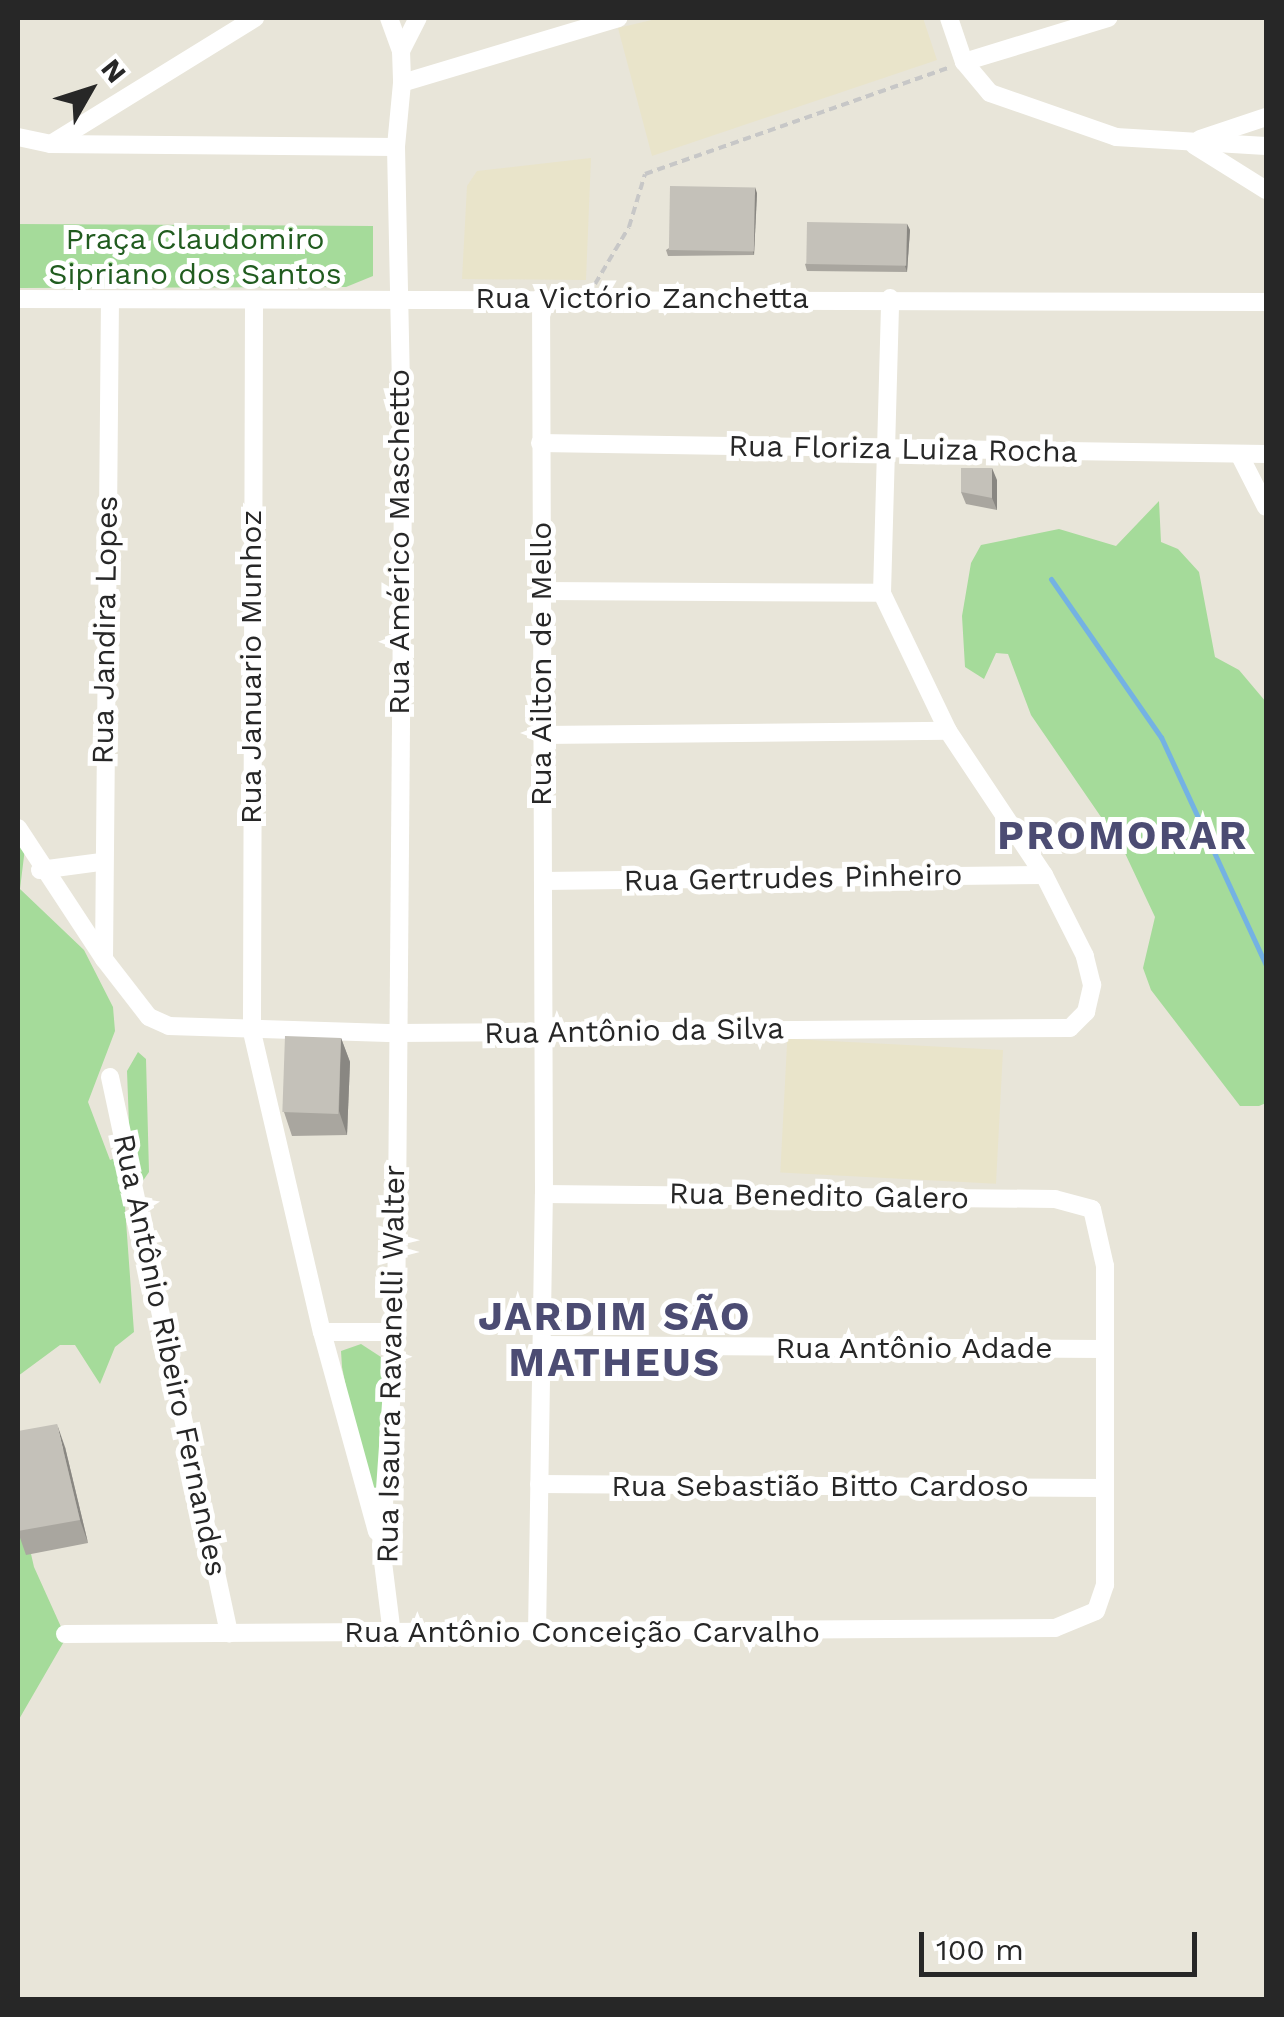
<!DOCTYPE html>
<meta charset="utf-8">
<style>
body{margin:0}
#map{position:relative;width:1284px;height:2017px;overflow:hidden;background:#e8e5d9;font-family:"Work Sans",sans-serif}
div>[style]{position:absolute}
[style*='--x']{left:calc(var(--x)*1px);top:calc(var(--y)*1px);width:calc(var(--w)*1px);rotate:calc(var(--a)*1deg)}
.education>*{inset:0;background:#e9e4ca;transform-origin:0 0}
.green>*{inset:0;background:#a5db9a}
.stream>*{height:5px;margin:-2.5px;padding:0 2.5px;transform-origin:2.5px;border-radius:2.5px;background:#74b2e3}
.path>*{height:4px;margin-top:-2px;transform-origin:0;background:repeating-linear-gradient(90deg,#c7c7c7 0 8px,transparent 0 13px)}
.minor>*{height:18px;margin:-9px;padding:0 9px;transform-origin:9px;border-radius:9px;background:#fff}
.wall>*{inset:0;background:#a9a69f}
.shaded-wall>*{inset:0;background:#898782}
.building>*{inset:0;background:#c4c1b9;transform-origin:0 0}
span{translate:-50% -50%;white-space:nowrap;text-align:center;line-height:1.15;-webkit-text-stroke:10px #fff;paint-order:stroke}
.park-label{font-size:30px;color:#215c1f}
.street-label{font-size:30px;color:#272727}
.district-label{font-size:40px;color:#4c4c73;font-weight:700;letter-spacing:2.5px}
.frame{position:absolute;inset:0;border:20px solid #272727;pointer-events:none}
.north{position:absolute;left:40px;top:40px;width:100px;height:100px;-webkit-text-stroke:8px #fff;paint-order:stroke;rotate:51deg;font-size:28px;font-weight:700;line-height:40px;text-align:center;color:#272727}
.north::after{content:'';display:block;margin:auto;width:35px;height:45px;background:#272727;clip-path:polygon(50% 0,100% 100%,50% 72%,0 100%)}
.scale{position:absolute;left:919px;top:1932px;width:278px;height:45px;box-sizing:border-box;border:5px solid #272727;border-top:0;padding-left:12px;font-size:30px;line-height:35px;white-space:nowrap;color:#272727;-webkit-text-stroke:8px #fff;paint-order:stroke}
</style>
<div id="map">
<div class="education">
<div style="clip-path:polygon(660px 18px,923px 18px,937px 60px,652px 156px,618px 28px)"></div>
<div style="clip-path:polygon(591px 158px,586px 280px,462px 279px,467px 186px,477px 171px)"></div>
<div style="left:1003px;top:1050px;width:134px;height:216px;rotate:93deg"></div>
</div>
<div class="green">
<div style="clip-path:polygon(18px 224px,373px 226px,373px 276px,346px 287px,18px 288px)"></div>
<div style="clip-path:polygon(1159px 501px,1161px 542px,1178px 549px,1199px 572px,1215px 657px,1239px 670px,1266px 702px,1266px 1103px,1259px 1106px,1240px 1106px,1151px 990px,1143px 968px,1155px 917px,1123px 849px,1031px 715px,1008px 654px,996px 653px,984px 679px,965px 667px,962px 616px,971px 563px,981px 545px,1059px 529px,1116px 546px)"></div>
<div style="clip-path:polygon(18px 841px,25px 848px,20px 889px,84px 950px,113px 1007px,115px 1031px,88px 1102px,110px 1160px,130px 1152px,127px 1071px,138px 1052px,146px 1059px,149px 1172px,125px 1207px,134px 1332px,115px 1347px,100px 1384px,75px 1345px,60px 1345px,18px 1376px)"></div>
<div style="clip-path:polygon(361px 1344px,381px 1357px,384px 1368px,381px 1502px,367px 1494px,342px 1367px,341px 1351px)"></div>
<div style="clip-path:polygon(18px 1497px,34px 1567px,66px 1638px,18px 1721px)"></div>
</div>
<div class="stream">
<div style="--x:1051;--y:579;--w:193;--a:55.2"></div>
<div style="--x:1161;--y:737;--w:251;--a:65.3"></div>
</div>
<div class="path">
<div style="--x:595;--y:284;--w:66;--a:-59.2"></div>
<div style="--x:629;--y:227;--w:55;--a:-73.2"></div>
<div style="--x:645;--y:174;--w:323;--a:-19.3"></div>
</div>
<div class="minor">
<div style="--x:389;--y:18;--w:35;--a:70"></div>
<div style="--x:401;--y:51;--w:32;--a:88"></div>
<div style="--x:402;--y:83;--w:64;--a:95.4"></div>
<div style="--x:396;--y:147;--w:334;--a:88.8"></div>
<div style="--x:403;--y:481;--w:851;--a:90.47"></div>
<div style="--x:396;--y:1332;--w:215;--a:94"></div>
<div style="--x:381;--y:1546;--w:89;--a:82.9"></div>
<div style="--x:949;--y:18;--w:46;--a:71.2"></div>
<div style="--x:964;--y:62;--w:40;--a:50"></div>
<div style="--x:990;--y:93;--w:133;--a:19.2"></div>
<div style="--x:1116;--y:137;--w:150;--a:3.4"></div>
<div style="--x:401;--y:51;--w:37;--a:-63"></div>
<div style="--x:964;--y:62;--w:151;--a:-17"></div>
<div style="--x:402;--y:83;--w:226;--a:-16.7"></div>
<div style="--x:18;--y:137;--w:33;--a:12"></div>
<div style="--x:50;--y:144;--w:346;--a:0.5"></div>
<div style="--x:1200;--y:139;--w:70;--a:-18.4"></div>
<div style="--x:51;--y:144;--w:240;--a:-31.7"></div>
<div style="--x:1194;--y:145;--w:85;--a:32"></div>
<div style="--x:18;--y:299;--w:1248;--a:0.14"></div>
<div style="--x:254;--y:303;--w:729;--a:90.16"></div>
<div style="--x:252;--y:1032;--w:308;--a:76.9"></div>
<div style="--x:322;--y:1332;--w:207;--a:74.6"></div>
<div style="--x:540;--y:443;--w:726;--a:0.87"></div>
<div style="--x:1239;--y:454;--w:59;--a:63"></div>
<div style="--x:541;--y:591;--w:341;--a:0.3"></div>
<div style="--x:542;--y:735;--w:406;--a:-0.6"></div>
<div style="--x:18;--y:828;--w:157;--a:56.7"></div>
<div style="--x:104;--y:959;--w:73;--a:52.2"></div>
<div style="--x:149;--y:1017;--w:22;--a:24"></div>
<div style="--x:169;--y:1026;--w:227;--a:1.8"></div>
<div style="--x:396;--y:1033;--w:674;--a:-0.43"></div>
<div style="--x:1070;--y:1028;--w:23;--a:-45"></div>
<div style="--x:1086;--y:1012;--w:28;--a:-77"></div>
<div style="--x:1092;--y:985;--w:30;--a:-104"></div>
<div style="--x:1085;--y:956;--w:91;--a:-116.8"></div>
<div style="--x:1044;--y:875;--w:173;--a:-123.7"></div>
<div style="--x:948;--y:731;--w:153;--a:-115.6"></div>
<div style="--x:882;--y:593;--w:295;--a:-88.4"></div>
<div style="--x:40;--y:870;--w:62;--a:-7.5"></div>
<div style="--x:543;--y:881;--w:501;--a:-0.69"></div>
<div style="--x:104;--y:959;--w:659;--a:-89.48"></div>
<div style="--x:110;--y:1077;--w:569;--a:77.92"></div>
<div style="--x:322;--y:1332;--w:74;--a:0"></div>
<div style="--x:543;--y:1345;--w:562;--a:0.41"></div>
<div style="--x:539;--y:1484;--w:563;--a:0.41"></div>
<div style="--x:65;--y:1634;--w:990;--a:-0.35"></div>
<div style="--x:1055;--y:1628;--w:44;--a:-22.5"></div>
<div style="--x:1096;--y:1611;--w:28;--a:-71"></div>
<div style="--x:1105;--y:1585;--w:319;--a:-90"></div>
<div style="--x:1105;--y:1266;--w:58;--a:-102.8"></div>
<div style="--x:1092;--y:1209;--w:38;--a:-165"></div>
<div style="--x:1055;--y:1199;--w:511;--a:-179.44"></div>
<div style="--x:537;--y:1634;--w:440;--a:-89.1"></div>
<div style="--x:544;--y:1194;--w:897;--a:-90.19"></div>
</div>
<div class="wall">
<div style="clip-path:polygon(757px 193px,754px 255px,668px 256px,666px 250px)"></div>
<div style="clip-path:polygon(907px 224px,910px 230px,907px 272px,807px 271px,805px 264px)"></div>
<div style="clip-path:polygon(997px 480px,997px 510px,966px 504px,961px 492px)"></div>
<div style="clip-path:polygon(341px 1038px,350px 1062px,347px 1135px,292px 1136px,284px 1112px)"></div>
<div style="clip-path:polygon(65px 1447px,88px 1543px,26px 1555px,18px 1532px)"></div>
</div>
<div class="shaded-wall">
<div style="clip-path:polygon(755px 187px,757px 193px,754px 255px,752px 249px)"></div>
<div style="clip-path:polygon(907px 224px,910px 230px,907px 272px,905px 266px)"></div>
<div style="clip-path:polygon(992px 468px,997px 480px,997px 510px,992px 498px)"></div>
<div style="clip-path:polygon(341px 1038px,350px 1062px,347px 1135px,339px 1111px)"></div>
<div style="clip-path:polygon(57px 1424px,65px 1447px,88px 1543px,80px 1520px)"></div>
</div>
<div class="building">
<div style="left:670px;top:186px;width:85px;height:64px;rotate:1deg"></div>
<div style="left:807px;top:222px;width:100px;height:42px;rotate:1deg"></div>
<div style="clip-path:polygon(961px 468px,992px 468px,992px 498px,961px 492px)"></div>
<div style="left:285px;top:1036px;width:56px;height:76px;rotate:2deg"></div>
<div style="clip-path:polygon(57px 1424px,80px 1520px,18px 1531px,18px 1431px)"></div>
</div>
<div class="park-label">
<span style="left:195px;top:256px">Praça Claudomiro<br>Sipriano dos Santos</span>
</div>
<div class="street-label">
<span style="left:642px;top:298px">Rua Victório Zanchetta</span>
<span style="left:903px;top:449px;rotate:1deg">Rua Floriza Luiza Rocha</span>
<span style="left:399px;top:542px;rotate:-90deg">Rua Américo Maschetto</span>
<span style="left:105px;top:630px;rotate:-89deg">Rua Jandira Lopes</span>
<span style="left:541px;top:664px;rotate:-90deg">Rua Ailton de Mello</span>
<span style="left:251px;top:667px;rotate:-90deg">Rua Januario Munhoz</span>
<span style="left:793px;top:878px;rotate:-1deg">Rua Gertrudes Pinheiro</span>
<span style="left:634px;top:1031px;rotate:-1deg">Rua Antônio da Silva</span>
<span style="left:819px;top:1196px;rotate:1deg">Rua Benedito Galero</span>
<span style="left:914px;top:1348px">Rua Antônio Adade</span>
<span style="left:170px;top:1355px;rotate:78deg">Rua Antônio Ribeiro Fernandes</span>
<span style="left:391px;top:1364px;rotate:-89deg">Rua Isaura Ravanelli Walter</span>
<span style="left:820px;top:1486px">Rua Sebastião Bitto Cardoso</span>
<span style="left:582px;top:1632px">Rua Antônio Conceição Carvalho</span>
</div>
<div class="district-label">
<span style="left:1123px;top:836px">PROMORAR</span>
<span style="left:615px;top:1340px">JARDIM SÃO<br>MATHEUS</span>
</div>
<div class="frame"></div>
<div class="north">N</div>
<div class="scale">100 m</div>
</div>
